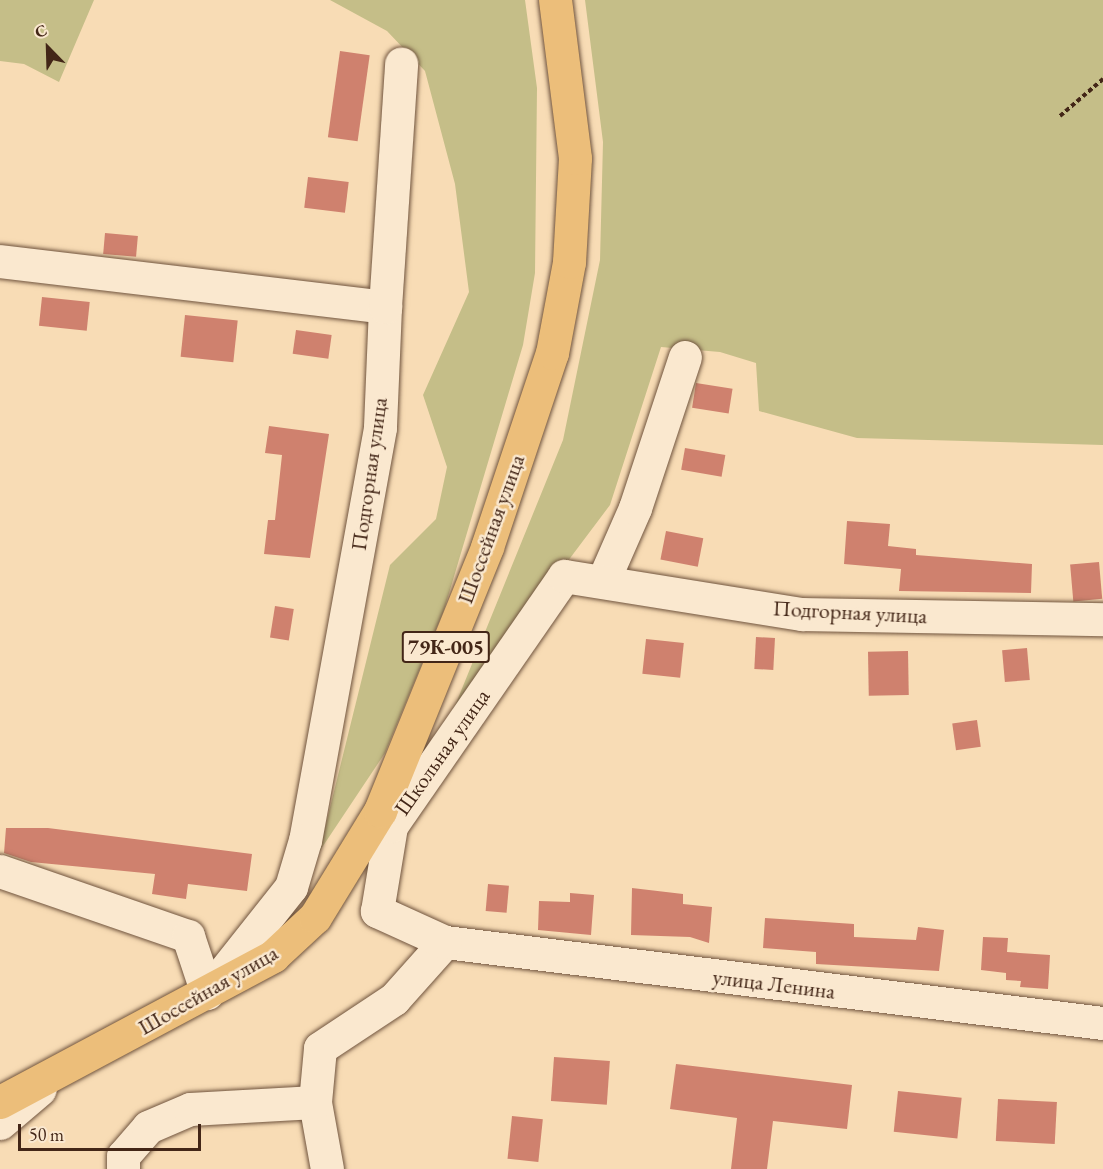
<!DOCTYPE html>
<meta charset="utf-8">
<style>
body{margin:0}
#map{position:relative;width:1103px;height:1169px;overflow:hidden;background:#f8dcb5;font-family:"EB Garamond",serif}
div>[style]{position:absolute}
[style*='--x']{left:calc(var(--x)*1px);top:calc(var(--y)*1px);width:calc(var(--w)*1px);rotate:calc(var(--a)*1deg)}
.green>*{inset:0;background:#c5be88}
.building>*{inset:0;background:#cf816e;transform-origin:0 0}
.path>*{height:4px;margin-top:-2px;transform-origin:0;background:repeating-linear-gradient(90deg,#432617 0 4.5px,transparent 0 7.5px)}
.roads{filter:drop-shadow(0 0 2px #70543e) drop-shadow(0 0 2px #70543e)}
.minor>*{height:33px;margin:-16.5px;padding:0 16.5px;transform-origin:16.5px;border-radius:16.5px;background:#fae8cf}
.major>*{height:33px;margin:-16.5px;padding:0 16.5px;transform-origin:16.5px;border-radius:16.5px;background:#ecbe7a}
span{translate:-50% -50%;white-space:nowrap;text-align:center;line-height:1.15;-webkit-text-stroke:5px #fae8cf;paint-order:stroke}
.shield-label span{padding:2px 4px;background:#fae8cf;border:2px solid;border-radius:4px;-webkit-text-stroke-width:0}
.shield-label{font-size:21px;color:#432617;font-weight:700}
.street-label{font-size:22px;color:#432617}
.north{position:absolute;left:18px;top:18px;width:60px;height:60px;-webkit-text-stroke:4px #fae8cf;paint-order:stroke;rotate:337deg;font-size:16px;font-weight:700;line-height:24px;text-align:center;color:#432617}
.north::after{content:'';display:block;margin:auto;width:21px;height:27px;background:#432617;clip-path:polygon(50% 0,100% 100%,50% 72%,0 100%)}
.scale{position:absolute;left:18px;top:1124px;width:183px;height:27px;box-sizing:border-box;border:3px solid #432617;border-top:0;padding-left:8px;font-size:18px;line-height:21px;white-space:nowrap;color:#432617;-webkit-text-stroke:4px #fae8cf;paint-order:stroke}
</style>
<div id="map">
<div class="green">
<div style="clip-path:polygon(0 0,94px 0,59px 82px,24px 64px,0 61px)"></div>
<div style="clip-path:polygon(330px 0,525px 0,537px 88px,535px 273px,523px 345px,444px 610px,385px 753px,319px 852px,390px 565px,436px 519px,447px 467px,423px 395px,469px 292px,455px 184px,425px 71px,387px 31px)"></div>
<div style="clip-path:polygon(585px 0,1103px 0,1103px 445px,857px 438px,759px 411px,756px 363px,720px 352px,661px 347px,610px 505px,450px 718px,563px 440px,600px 260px,603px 142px)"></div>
</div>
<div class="building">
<div style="left:340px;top:51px;width:30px;height:87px;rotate:8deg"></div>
<div style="left:308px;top:177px;width:41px;height:31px;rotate:7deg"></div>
<div style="left:105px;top:233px;width:33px;height:21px;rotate:5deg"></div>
<div style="left:42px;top:297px;width:48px;height:29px;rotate:6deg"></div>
<div style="left:185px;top:315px;width:53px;height:42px;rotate:6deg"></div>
<div style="left:296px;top:330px;width:36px;height:24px;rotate:8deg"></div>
<div style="left:696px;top:383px;width:37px;height:25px;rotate:9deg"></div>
<div style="clip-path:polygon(269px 426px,329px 434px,310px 558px,264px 554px,268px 520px,275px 520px,282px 455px,265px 453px)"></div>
<div style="left:685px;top:448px;width:41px;height:22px;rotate:10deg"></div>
<div style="clip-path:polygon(847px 521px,890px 524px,888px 546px,916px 549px,916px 555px,1032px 564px,1031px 593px,899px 591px,901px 569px,844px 564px)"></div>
<div style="left:666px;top:531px;width:38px;height:29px;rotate:11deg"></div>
<div style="left:1099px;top:562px;width:37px;height:29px;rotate:85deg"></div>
<div style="left:275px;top:606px;width:19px;height:32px;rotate:9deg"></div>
<div style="left:756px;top:637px;width:19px;height:32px;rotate:3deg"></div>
<div style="left:646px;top:639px;width:38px;height:35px;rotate:6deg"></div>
<div style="left:1027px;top:648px;width:32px;height:25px;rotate:85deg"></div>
<div style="left:908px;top:651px;width:44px;height:40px;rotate:89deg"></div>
<div style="left:977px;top:720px;width:27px;height:25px;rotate:82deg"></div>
<div style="clip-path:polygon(6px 828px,48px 828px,252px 854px,247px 891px,188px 884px,186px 899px,152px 894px,155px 874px,31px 862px,4px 853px)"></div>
<div style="left:488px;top:884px;width:21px;height:27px;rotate:5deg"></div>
<div style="clip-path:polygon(632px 888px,683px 894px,683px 904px,712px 907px,709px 943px,690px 937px,631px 935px)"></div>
<div style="clip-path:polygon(570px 893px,594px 895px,591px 935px,538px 930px,539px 901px,570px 902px)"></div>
<div style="clip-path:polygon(765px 918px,854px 924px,854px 937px,916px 940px,918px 927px,944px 930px,939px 971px,816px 964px,816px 952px,763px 948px)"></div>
<div style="clip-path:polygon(983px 937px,1008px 938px,1007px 952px,1050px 955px,1048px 989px,1020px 987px,1021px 981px,1006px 980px,1006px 973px,981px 970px)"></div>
<div style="left:554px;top:1057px;width:56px;height:44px;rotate:4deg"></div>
<div style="clip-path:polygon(676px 1064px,852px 1085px,847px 1129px,773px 1121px,767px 1169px,731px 1169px,737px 1118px,670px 1109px)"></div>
<div style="left:898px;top:1091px;width:64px;height:41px;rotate:6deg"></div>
<div style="left:998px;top:1099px;width:59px;height:42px;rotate:3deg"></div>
<div style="left:512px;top:1116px;width:31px;height:43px;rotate:6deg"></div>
</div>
<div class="path">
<div style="--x:1060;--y:116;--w:57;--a:-40.7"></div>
</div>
<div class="roads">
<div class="minor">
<div style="--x:0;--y:261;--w:388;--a:6.8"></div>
<div style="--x:385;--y:307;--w:121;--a:92.4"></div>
<div style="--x:380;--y:428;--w:419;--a:100.3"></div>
<div style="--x:305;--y:840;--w:49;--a:106.6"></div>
<div style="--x:291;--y:887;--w:135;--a:128.4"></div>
<div style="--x:385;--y:307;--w:244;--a:-86.2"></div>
<div style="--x:603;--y:581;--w:80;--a:-66.3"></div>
<div style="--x:635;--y:508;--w:159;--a:-71.7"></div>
<div style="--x:0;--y:871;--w:199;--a:19.1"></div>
<div style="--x:188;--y:936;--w:60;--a:71.6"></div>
<div style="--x:445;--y:942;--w:663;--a:7.02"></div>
<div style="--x:0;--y:1123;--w:52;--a:-40.4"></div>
<div style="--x:123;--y:1169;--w:13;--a:-90"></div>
<div style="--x:123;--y:1156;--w:38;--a:-49"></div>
<div style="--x:148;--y:1127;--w:46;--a:-23.2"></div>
<div style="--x:190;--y:1109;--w:125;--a:-3.2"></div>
<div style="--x:327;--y:1169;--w:68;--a:-100.2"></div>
<div style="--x:315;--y:1102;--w:54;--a:-84.7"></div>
<div style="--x:320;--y:1048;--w:89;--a:-33.5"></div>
<div style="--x:394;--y:999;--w:76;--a:-48.2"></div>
<div style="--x:445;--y:942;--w:75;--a:-155.5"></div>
<div style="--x:377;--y:911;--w:86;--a:-80.6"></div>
<div style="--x:391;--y:826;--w:304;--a:-55.3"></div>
<div style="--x:564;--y:576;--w:241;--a:9.1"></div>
<div style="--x:802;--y:614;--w:301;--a:1"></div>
</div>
<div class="major">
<div style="--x:0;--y:1102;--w:310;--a:-28.1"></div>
<div style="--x:273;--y:956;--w:57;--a:-42.9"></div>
<div style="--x:315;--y:917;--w:124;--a:-58.5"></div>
<div style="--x:380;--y:811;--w:285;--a:-67.9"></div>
<div style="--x:487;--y:547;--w:205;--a:-71.5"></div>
<div style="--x:552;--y:353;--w:93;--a:-79.4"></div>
<div style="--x:569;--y:262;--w:104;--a:-86.7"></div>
<div style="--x:575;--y:158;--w:159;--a:-97.2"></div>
</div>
</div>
<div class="shield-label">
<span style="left:446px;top:647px">79К-005</span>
</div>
<div class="street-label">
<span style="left:369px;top:474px;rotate:-82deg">Подгорная улица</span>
<span style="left:491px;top:529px;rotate:-70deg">Шоссейная улица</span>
<span style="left:850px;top:612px;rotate:3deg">Подгорная улица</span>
<span style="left:442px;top:752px;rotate:-55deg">Школьная улица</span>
<span style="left:774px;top:984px;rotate:7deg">улица Ленина</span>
<span style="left:208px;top:990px;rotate:-30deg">Шоссейная улица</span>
</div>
<div class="north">С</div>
<div class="scale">50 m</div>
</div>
